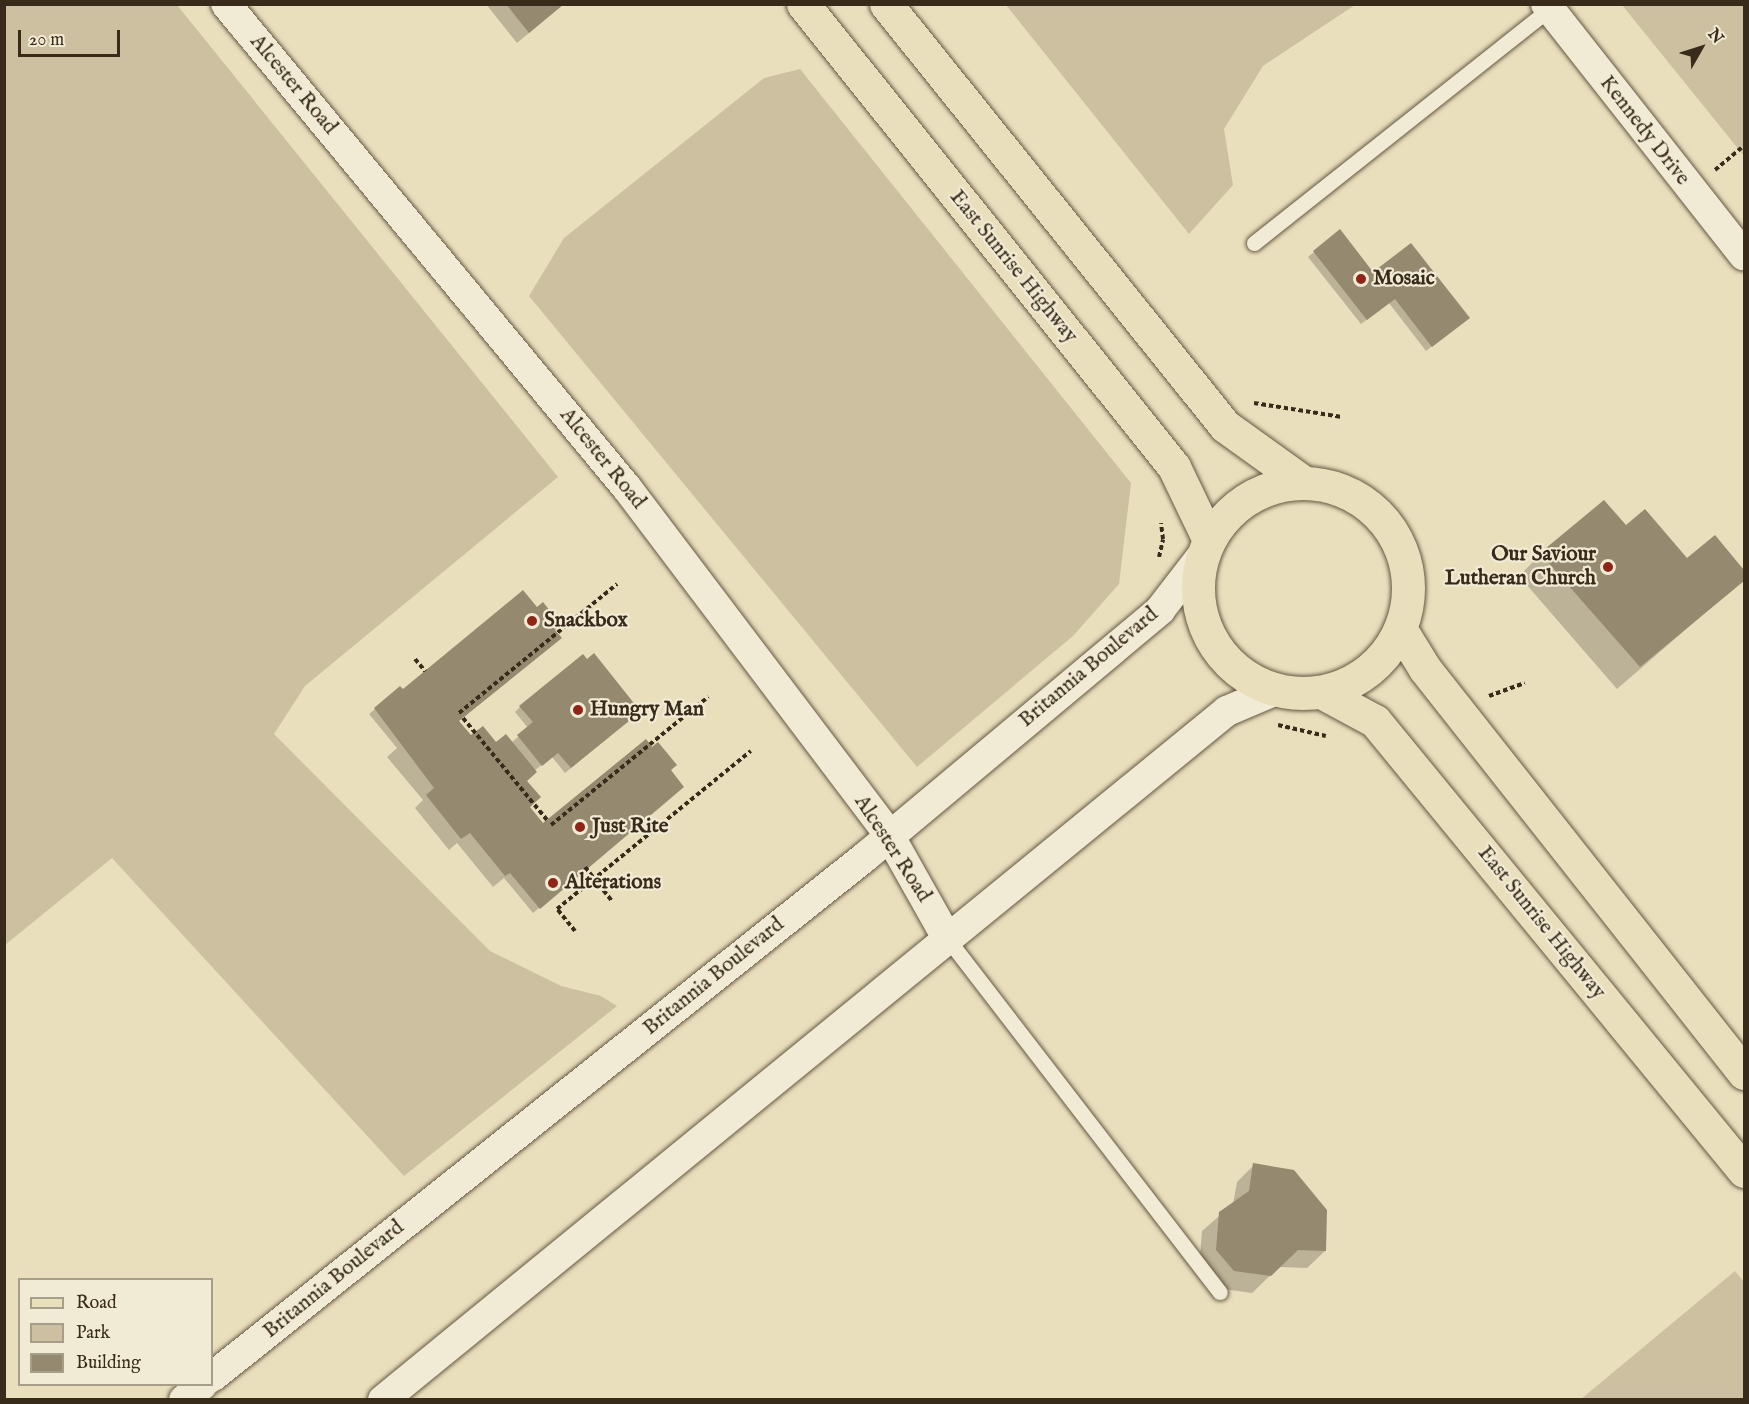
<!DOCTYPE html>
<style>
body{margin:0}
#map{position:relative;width:1749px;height:1404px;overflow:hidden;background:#eadfbd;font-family:"IM FELL English",serif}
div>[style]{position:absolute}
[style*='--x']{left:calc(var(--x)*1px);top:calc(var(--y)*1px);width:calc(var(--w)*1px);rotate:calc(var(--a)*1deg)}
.green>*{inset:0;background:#ccc0a1}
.shadow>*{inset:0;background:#0003}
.building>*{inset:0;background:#95896f}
.path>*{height:4px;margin-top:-2px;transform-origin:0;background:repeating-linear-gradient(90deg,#392b1a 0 4.5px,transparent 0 7.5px)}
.roads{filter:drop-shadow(0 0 2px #655843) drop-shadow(0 0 2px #655843)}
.service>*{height:15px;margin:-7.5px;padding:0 7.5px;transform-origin:7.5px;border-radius:7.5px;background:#f1ead4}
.minor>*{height:30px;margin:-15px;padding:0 15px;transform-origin:15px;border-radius:15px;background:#f1ead4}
.primary>*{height:33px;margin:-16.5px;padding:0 16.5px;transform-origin:16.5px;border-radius:16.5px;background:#eadfbd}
.primary>.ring{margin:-16.5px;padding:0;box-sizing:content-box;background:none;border:33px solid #eadfbd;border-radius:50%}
.dots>*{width:16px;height:16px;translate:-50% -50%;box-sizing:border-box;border:3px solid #f1ead4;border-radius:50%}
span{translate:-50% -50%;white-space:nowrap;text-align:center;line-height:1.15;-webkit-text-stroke:4.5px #f1ead4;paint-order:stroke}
.street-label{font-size:21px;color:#392b1a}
.poi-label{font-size:21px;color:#392b1a;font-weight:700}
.left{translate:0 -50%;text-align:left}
.right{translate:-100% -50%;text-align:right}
.frame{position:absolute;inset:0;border:6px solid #392b1a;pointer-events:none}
.legend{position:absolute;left:18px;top:1278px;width:195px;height:108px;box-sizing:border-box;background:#f1ead4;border:2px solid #a79e8a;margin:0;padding:8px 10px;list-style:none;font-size:18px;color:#392b1a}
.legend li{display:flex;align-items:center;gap:12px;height:30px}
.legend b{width:30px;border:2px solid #a79e8a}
.north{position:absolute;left:1671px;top:18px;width:60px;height:60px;-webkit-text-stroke:4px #f1ead4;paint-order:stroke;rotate:51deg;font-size:16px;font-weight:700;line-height:24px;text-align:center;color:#392b1a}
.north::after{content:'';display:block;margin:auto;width:21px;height:27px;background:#392b1a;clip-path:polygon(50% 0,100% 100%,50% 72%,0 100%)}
.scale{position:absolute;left:18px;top:30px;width:102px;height:27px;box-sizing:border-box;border:3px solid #392b1a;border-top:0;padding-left:8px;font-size:18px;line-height:21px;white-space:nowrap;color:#392b1a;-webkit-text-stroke:4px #f1ead4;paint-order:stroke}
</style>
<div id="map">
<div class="green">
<div style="clip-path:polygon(5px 4px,177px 5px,558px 477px,305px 686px,274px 734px,490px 951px,561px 986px,601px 996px,617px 1006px,404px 1176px,112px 858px,5px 945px)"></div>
<div style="clip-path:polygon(1006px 5px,1355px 5px,1263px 66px,1224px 129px,1233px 185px,1189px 234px)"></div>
<div style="clip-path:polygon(1622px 5px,1744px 5px,1744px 156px)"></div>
<div style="clip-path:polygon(800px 69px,1131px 483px,1119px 584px,1073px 636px,917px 767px,529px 296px,564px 238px,764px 78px)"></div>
<div style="clip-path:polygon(1735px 1271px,1744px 1282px,1744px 1399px,1581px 1399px)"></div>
</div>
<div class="shadow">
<div style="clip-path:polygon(486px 4px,564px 4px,517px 43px)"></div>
<div style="clip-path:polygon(1340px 231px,1373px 274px,1462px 323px,1426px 351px,1389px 303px,1361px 324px,1308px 257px)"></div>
<div style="clip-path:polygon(1625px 527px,1687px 561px,1715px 537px,1744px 573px,1744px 579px,1617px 689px,1519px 576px,1541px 554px)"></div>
<div style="clip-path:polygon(520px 707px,629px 713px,627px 722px,565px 773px,552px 757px,534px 771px,526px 782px,528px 808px,543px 825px,669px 770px,677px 792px,533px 913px,504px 878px,493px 887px,457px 843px,449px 850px,415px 808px,423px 800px,387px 757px,397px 748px,369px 714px,375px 709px,458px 722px,471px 737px,496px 744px,511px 743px,528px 728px,515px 712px)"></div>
<div style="clip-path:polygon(1254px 1165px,1325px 1251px,1307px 1268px,1279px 1267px,1252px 1293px,1216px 1288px,1199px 1268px,1202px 1231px,1233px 1204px,1237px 1182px)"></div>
</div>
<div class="building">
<div style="clip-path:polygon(506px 4px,564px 4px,529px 33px)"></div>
<div style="clip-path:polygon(1340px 229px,1373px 272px,1411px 243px,1470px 318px,1432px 347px,1395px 299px,1367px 320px,1313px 251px)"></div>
<div style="clip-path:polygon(1604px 500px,1626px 525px,1645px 509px,1687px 558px,1715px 535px,1744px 570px,1744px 581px,1640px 667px,1540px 553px)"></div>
<div style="clip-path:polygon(523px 590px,537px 607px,543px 602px,561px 625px,555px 630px,562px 638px,459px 721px,471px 735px,483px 726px,496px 742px,506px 734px,537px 772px,527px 781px,541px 797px,530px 807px,543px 823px,646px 739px,652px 747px,658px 742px,677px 765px,671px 770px,684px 787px,540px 909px,510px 873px,505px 876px,470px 833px,461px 839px,426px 795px,434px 788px,374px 708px,400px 686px,403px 689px)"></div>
<div style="clip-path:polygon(594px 653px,637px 707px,630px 713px,634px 717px,571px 768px,558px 753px,542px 766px,517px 735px,533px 722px,519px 706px,583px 654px,587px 659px)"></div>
<div style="clip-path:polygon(1253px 1163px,1294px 1170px,1327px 1210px,1326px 1251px,1298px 1250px,1271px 1276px,1234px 1271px,1216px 1250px,1219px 1212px,1249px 1191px)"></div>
</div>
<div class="path">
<div style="--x:1715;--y:170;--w:38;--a:-40"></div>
<div style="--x:1254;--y:403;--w:89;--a:9"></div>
<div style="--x:1159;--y:557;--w:18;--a:-77"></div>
<div style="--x:1163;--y:539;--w:16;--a:-97"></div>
<div style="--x:415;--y:659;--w:16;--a:50"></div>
<div style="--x:1489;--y:696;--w:38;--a:-20"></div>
<div style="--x:459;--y:713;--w:204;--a:-39.2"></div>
<div style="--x:463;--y:718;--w:132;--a:50.5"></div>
<div style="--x:1278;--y:725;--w:49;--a:12.9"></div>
<div style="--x:551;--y:825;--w:203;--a:-39.2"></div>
<div style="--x:585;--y:867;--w:43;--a:51.5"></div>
<div style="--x:575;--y:931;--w:28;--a:-129"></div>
<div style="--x:557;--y:909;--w:250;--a:-39.2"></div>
</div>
<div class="roads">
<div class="service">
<div style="--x:1254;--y:243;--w:377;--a:-38.4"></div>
<div style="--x:947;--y:938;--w:447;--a:52.4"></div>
</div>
<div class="minor">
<div style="--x:226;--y:4;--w:629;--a:50.36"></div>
<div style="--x:627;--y:488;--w:435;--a:52.9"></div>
<div style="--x:889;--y:835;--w:118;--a:60.6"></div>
<div style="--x:1546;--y:4;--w:320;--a:51.8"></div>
<div style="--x:212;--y:1377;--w:835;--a:-38.53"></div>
<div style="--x:865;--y:857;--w:385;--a:-39.9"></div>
<div style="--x:1160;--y:610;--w:66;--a:-52.4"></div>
<div style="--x:184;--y:1400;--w:25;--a:-40"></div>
<div style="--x:383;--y:1400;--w:1090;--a:-39.23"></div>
<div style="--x:1227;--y:711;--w:51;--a:-23.1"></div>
</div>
<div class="primary">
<div style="--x:803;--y:4;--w:593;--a:51.29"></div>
<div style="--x:1174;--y:467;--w:79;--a:64.4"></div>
<div style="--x:886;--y:4;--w:541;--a:51.22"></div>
<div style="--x:1225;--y:426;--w:96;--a:35.7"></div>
<div class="ring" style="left:1198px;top:483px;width:177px;height:177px"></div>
<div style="--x:1401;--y:630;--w:46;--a:58.4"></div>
<div style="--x:1425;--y:669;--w:515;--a:51.71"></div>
<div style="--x:1323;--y:693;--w:59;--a:28.3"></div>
<div style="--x:1375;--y:721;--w:582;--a:50.65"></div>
</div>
</div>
<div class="dots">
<div style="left:1361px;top:279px;background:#8f2418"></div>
<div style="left:1608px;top:567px;background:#8f2418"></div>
<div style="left:532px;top:621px;background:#8f2418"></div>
<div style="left:578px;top:710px;background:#8f2418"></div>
<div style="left:580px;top:827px;background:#8f2418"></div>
<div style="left:553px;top:883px;background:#8f2418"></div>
</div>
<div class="street-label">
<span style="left:293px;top:85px;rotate:50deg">Alcester Road</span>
<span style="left:1644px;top:131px;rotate:52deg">Kennedy Drive</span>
<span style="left:1013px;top:267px;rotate:51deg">East Sunrise Highway</span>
<span style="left:602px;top:459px;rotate:51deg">Alcester Road</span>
<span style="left:1089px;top:668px;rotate:-40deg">Britannia Boulevard</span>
<span style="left:892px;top:849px;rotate:57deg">Alcester Road</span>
<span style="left:1541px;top:923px;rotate:51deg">East Sunrise Highway</span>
<span style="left:714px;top:977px;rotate:-39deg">Britannia Boulevard</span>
<span style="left:334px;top:1280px;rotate:-39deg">Britannia Boulevard</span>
</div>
<div class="poi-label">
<span class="left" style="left:1373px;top:279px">Mosaic</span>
<span class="right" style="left:1596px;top:567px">Our Saviour<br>Lutheran Church</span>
<span class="left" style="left:544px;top:621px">Snackbox</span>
<span class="left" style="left:590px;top:710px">Hungry Man</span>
<span class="left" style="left:592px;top:827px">Just Rite</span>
<span class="left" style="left:565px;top:883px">Alterations</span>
</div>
<div class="frame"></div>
<ul class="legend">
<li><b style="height:8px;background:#eadfbd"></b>Road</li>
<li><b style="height:16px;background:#ccc0a1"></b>Park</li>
<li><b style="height:16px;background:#95896f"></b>Building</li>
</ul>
<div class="north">N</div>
<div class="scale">20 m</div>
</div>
